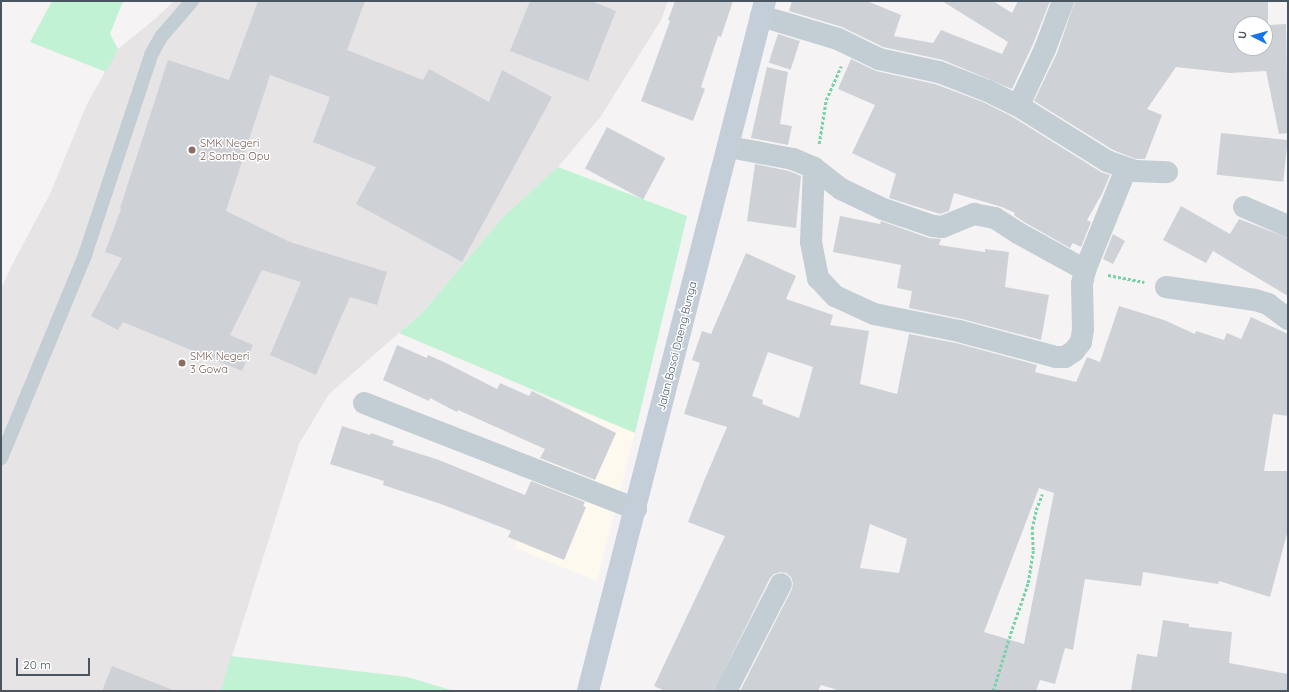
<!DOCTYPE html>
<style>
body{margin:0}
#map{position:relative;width:1289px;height:692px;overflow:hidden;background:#f5f3f3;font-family:Quicksand,sans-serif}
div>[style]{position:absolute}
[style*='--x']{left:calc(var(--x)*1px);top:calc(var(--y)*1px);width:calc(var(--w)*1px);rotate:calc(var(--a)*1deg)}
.commercial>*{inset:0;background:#fdf9ee}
.education>*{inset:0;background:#e6e4e5}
.green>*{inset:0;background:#c1f2d4}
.building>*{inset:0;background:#ced2d7;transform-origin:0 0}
.path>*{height:2.5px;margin-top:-1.25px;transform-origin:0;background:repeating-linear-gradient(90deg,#78d2a5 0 3px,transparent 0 5px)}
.lane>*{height:14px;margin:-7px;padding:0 7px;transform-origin:7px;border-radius:7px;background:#c3cdd4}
.street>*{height:22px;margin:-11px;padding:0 11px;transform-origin:11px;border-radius:11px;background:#c3cdd4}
.secondary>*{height:22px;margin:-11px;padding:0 11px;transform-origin:11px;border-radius:11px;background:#c3ced9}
.dots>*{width:11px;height:11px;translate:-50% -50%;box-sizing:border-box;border:2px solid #fff;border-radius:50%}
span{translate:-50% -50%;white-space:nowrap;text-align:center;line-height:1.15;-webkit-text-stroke:3px #fff;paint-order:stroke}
.education-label{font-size:11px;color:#785e54}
.left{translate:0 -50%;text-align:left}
.street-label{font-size:11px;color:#495661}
.frame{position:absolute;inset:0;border:2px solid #495661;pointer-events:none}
.north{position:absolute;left:1233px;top:16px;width:40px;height:40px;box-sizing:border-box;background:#fff;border:1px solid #b6bbc0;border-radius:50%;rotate:276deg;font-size:11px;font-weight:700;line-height:16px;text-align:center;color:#495661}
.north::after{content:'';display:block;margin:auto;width:14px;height:18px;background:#1574ec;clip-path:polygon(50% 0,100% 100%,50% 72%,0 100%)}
.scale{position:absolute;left:16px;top:658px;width:74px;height:18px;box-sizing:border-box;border:2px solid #495661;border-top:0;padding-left:5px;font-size:12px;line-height:14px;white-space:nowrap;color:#495661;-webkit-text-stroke:3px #fff;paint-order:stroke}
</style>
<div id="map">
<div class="commercial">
<div style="clip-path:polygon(572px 408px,635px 433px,597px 581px,514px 548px)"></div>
</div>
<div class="education">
<div style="clip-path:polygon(174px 1px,668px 1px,661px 20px,601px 116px,558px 167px,502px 218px,423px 312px,329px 394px,299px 444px,221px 691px,1px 691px,1px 289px,13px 263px,50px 194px,87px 104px,118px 49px,155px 19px)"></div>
</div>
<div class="green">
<div style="clip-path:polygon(52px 1px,123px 1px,110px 34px,118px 49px,106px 72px,30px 42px)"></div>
<div style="clip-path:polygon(558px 167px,687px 216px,635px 433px,399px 333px,423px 312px,502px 218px)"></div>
<div style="clip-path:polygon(231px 656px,407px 677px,454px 691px,221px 691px)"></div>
</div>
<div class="building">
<div style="clip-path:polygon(258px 1px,365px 1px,347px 50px,423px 80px,429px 69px,489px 102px,502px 70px,552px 97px,462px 262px,356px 204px,376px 167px,313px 142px,330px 97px,270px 75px,226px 211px,290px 242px,387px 272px,377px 305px,350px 297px,316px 375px,270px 355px,301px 282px,262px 270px,230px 335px,253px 345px,242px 371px,123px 322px,118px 330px,91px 316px,122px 258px,105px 252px,121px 209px,120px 208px,168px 60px,229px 80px)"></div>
<div style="clip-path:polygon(530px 1px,591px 1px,616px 11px,588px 81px,510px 51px)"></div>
<div style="clip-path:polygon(675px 1px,733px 1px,721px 37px,718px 36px,701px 87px,705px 89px,693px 121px,641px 101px,670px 21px,668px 20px)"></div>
<div style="clip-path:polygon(792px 1px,867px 1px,901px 15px,894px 36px,933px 43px,941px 30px,1002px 54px,1008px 42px,942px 1px,993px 1px,1012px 13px,1018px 1px,1050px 1px,1033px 44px,1012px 89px,943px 60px,883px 47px,842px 27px,789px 11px)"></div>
<div style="clip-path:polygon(evenodd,1075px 1px,1268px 1px,1268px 25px,1286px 24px,1288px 133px,1279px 134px,1266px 71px,1230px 73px,1176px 67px,1147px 109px,1162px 115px,1145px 159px,1136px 159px,1113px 150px,1034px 101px,1057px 53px,1075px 1px,1241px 24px,1265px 24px,1265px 48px,1241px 48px,1241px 24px)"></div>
<div style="left:778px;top:34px;width:23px;height:30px;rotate:18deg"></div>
<div style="clip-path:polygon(851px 59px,876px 71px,935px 84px,983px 102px,1011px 116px,1101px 172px,1110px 175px,1102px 194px,1087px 220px,1091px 222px,1081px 247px,1073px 243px,1070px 248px,1024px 222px,1014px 215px,1015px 213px,1002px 207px,954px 193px,949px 211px,940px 214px,889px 198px,896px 174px,852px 153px,875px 105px,838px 89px)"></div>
<div style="clip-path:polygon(767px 67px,788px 72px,780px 124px,792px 126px,788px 145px,751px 138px)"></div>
<div style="left:607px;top:127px;width:66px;height:47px;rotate:28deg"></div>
<div style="left:1221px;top:133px;width:67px;height:42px;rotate:6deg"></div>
<div style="clip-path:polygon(755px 164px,789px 171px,801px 176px,796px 228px,747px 221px)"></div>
<div style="clip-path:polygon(1181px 206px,1230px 234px,1239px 219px,1288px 238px,1288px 296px,1213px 251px,1206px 263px,1163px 240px)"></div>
<div style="clip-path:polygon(840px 216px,880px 224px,881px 221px,929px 238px,941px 239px,939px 245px,985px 252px,985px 249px,1009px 252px,1005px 287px,1049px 295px,1041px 340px,962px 319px,909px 308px,912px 291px,897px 288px,901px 265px,833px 252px)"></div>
<div style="clip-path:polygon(1113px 234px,1125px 241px,1113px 264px,1103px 259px)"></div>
<div style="clip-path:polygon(evenodd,746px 253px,796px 276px,786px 299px,833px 315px,830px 325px,869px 331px,860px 384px,897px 394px,909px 334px,956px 343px,1037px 365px,1035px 372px,1076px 382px,1087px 357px,1100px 362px,1119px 306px,1164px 320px,1195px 334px,1196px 331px,1224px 340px,1227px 333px,1241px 339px,1251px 317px,1288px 334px,1288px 416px,1273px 414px,1264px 471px,1288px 471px,1288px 530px,1270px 597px,1219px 581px,1218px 584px,1143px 572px,1141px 586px,1085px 579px,1073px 650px,1065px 648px,1055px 684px,1040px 680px,1036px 691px,841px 691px,821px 685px,818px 691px,740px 691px,792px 589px,793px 583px,791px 577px,786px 573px,780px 572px,774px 574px,770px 578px,714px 691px,665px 691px,654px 686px,725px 536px,688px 522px,704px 481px,727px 427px,684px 414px,700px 363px,692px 360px,702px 331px,711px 334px,746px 253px,768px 352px,813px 367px,799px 418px,762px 404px,763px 400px,752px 396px,768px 352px,746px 253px,1039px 488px,1054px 493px,1024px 644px,984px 632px,1039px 488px,746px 253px,870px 524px,907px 539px,899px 573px,860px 568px,870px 524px)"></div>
<div style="clip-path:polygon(397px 345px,427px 358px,428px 355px,446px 363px,497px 389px,500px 383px,529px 396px,532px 391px,616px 433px,595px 480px,540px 458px,545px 449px,458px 410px,457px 412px,430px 398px,429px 401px,383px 380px)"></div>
<div style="clip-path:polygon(342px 426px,370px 435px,371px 433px,394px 441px,392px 445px,439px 460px,525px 495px,531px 481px,585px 502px,583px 506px,586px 507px,564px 560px,508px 537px,511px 531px,441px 504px,383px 485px,384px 481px,330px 464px)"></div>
<div style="clip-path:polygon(1163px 620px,1189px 624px,1189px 627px,1232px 632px,1229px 663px,1288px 674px,1288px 691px,1131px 691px,1137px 654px,1157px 657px)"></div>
<div style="clip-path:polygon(112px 666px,173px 690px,173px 691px,102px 691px)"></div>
</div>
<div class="path">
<div style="--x:819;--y:144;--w:45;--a:-81"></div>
<div style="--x:826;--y:100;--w:37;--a:-66"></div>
<div style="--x:1108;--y:275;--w:37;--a:11"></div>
<div style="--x:993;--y:691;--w:65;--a:-73"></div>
<div style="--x:1012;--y:629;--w:49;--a:-70.8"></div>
<div style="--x:1028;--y:583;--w:33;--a:-81"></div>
<div style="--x:1033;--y:550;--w:21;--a:-93"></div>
<div style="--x:1032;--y:529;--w:19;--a:-78"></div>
<div style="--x:1036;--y:510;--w:17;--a:-69"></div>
</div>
<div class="lane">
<div style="--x:1;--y:458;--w:220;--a:-67.5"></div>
<div style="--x:85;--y:255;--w:211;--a:-71.7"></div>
<div style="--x:151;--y:55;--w:21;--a:-61"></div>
<div style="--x:161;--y:37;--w:48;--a:-49.3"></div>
</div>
<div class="street">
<div style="--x:761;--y:16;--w:80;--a:16.6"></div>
<div style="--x:838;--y:39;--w:46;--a:26"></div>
<div style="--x:879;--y:59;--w:61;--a:12.2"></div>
<div style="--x:939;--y:72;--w:53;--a:21.2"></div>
<div style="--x:988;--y:91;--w:32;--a:26"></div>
<div style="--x:1017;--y:105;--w:11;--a:-56"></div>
<div style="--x:1023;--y:96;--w:52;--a:-64.9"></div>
<div style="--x:1045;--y:49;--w:51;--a:-69.4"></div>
<div style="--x:1017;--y:105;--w:106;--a:31.9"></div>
<div style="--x:1107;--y:161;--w:29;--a:20"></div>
<div style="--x:1134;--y:171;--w:33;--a:2"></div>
<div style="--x:729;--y:147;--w:65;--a:10.6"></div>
<div style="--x:793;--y:159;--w:23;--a:23"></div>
<div style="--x:814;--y:168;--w:34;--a:38"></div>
<div style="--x:841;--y:189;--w:47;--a:25.5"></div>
<div style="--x:883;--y:209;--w:53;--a:18.8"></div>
<div style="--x:933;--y:226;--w:9;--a:6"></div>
<div style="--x:942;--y:227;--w:35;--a:-22"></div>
<div style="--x:974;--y:214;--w:21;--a:11"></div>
<div style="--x:995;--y:218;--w:27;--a:33"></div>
<div style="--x:1018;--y:233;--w:77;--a:28.9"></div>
<div style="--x:814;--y:168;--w:74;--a:92.3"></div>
<div style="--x:811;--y:242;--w:37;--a:79"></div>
<div style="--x:818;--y:278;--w:25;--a:47"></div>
<div style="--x:835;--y:296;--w:43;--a:24.8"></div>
<div style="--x:874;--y:314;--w:87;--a:11.3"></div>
<div style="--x:959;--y:331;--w:100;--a:15"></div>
<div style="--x:1056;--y:357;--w:9;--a:0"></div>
<div style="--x:1065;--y:357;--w:11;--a:-34"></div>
<div style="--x:1074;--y:351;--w:11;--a:-52"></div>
<div style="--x:1081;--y:342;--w:13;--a:-81"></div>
<div style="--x:1083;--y:329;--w:45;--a:-91.3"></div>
<div style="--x:1082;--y:284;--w:14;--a:-78"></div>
<div style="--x:1085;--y:270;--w:109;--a:-67.9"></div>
<div style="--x:1244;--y:207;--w:48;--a:23.4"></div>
<div style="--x:1166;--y:287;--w:90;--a:8.3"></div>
<div style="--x:1255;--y:300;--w:14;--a:17"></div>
<div style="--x:1268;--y:304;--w:25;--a:37"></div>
<div style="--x:364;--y:403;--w:292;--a:21.3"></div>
<div style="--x:726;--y:691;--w:120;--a:-62.8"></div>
</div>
<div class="secondary">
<div style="--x:588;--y:691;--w:712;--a:-75.61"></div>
</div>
<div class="dots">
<div style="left:192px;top:150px;background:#8d6e63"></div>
<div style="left:182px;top:363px;background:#8d6e63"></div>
</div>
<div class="education-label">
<span class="left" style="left:200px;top:150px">SMK Negeri<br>2 Somba Opu</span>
<span class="left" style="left:190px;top:363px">SMK Negeri<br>3 Gowa</span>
</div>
<div class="street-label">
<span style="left:677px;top:346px;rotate:-76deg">Jalan Basoi Daeng Bunga</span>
</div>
<div class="frame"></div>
<div class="north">U</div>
<div class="scale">20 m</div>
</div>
